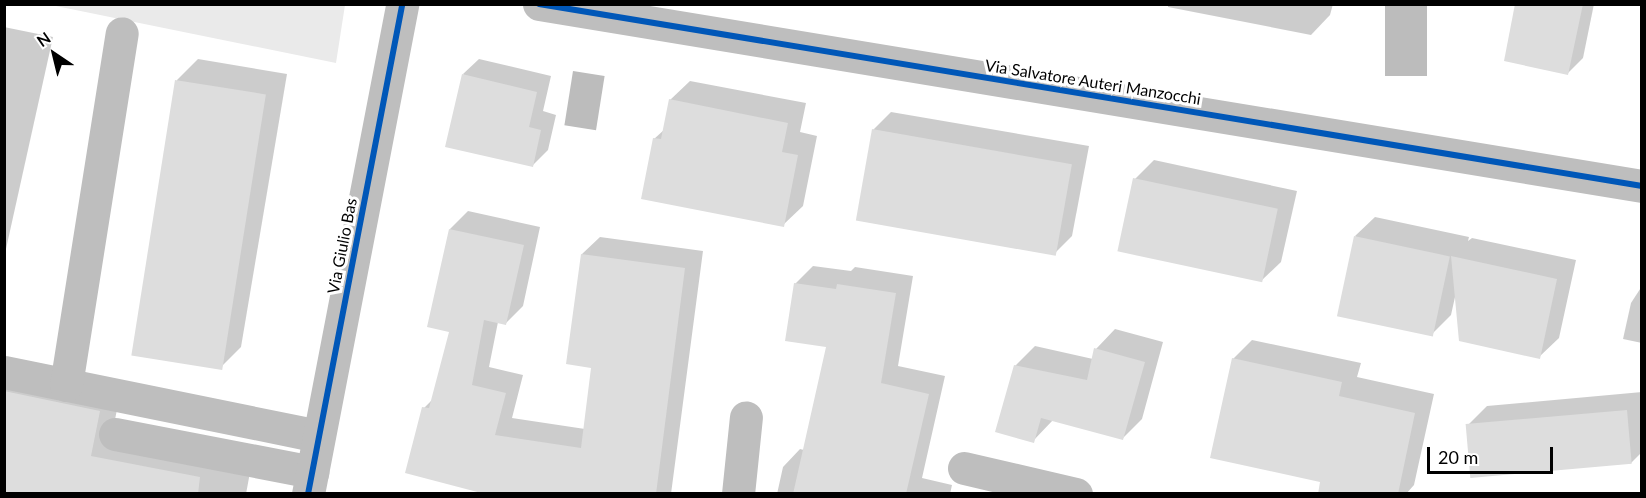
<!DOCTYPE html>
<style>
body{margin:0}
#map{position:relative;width:1646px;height:498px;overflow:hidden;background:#fff;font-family:Lato,sans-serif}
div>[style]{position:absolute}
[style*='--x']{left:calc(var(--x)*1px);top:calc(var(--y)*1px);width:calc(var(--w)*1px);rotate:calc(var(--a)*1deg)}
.green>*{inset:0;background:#eaeaea}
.water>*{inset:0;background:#bcbcbc;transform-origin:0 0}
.shadow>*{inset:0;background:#0003}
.building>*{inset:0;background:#ddd;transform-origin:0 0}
.minor>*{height:33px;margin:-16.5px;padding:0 16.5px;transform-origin:16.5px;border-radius:16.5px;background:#bebebe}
.cycleway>*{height:6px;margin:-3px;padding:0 3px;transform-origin:3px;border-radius:3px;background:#0057b8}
span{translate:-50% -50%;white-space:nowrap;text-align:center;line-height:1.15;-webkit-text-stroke:6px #fff;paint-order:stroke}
.street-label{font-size:16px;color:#000}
.frame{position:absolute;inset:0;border:6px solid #000;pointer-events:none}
.north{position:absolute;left:24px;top:24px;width:60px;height:60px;-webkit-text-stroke:4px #fff;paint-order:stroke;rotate:325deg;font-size:16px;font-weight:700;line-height:24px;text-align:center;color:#000}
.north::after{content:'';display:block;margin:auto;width:21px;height:27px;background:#000;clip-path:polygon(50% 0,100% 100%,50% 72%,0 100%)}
.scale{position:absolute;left:1427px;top:447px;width:126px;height:27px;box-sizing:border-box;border:3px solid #000;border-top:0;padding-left:8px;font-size:18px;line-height:21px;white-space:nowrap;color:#000;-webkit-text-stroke:4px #fff;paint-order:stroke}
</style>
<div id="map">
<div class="green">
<div style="clip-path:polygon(51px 5px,345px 5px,336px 63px)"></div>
</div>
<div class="water">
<div style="left:1385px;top:5px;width:42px;height:71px"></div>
<div style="left:573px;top:71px;width:32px;height:55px;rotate:9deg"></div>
</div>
<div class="shadow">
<div style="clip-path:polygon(1168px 4px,1333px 4px,1330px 15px,1311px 35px,1168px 7px)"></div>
<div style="clip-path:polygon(1517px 4px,1594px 4px,1583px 58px,1568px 73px)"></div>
<div style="clip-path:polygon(4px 27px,53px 37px,4px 258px)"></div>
<div style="clip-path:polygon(198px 59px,287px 74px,241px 347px,219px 369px,177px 80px)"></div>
<div style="clip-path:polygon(479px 59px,551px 76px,543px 111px,556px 115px,548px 150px,532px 166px,463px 74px)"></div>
<div style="clip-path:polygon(690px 81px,806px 103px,800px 132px,817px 136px,803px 206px,783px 225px,654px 139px,665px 129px,670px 100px)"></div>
<div style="clip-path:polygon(891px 112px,1089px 146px,1072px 236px,1054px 254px,873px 130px)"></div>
<div style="clip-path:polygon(1154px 160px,1297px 191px,1281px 262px,1261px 281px,1135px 179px)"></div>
<div style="clip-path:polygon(468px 211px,540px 227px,523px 306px,505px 324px,498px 322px,489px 367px,523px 375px,512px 418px,585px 429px,593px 367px,582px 254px,600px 237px,703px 251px,671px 494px,491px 494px,424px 408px,433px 399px,451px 330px,450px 229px)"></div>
<div style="clip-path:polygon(1375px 217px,1469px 237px,1468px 241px,1472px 238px,1576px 260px,1559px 338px,1539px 357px,1455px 297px,1451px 315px,1432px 334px,1355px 236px)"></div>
<div style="clip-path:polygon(813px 266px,851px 271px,855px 267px,913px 276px,898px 366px,945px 376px,922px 478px,952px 485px,950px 494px,777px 494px,783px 467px,800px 449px,804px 450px,828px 346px,795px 284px)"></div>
<div style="clip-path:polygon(1642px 286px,1642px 343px,1623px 339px,1631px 303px)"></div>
<div style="clip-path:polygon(1115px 329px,1163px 342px,1142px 419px,1122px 439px,1053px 420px,1033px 441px,1015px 366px,1035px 346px,1093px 359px,1096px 349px)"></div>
<div style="clip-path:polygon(1252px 340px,1361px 363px,1357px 377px,1434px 394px,1414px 485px,1406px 494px,1340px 494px,1322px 481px,1233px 359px)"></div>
<div style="clip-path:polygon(4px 366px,121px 389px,112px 435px,251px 467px,246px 494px,4px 494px)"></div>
<div style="clip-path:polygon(1642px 392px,1642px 452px,1631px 463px,1468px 425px,1487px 406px)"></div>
</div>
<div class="building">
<div style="clip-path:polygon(1515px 4px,1583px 4px,1568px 75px,1504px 61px)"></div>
<div style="clip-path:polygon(462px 74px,537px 92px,529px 127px,541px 130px,533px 167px,445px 147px)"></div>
<div style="left:175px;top:80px;width:92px;height:279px;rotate:9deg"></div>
<div style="clip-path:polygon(669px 99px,788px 123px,782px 152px,798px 155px,784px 227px,641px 199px,653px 138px,661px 139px)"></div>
<div style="left:872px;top:129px;width:203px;height:93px;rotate:10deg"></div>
<div style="left:1133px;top:178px;width:148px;height:75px;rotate:12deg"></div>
<div style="clip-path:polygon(449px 229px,524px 245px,506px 325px,484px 320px,472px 385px,506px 393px,495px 435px,581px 448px,591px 368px,566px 364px,581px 254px,685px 268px,656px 494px,485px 494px,405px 473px,422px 407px,429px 408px,449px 332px,427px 327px)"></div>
<div style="left:1354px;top:236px;width:98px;height:82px;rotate:12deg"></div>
<div style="clip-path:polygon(1451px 256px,1557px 279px,1540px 359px,1459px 341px)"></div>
<div style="clip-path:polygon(794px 283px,836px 289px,837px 284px,896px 293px,881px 383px,929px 394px,906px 494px,793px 494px,826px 347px,785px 341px)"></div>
<div style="clip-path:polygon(1094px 348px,1145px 362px,1123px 440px,1041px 418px,1034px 443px,995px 432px,1014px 365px,1087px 380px)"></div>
<div style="clip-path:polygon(1232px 358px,1342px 382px,1339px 396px,1415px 413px,1398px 494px,1318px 494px,1320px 482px,1210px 458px)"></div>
<div style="clip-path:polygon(4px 391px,100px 411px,91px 456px,200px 477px,198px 494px,4px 494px)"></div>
<div style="left:1627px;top:410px;width:54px;height:162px;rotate:85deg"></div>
</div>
<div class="minor">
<div style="--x:539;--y:4;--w:1118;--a:9.37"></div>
<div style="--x:4;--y:372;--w:321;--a:11.5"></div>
<div style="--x:66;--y:385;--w:356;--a:-81"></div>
<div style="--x:115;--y:434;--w:201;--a:10.9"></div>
<div style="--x:964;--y:468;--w:115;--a:13.1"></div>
<div style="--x:308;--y:494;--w:499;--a:-79.1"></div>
<div style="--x:738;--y:494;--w:77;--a:-84.1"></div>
</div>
<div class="cycleway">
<div style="--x:539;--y:4;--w:1118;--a:9.37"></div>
<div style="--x:308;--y:494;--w:499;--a:-79.1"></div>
</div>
<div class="street-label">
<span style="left:1093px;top:82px;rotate:9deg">Via Salvatore Auteri Manzocchi</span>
<span style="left:342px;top:246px;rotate:-79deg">Via Giulio Bas</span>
</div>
<div class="frame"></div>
<div class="north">N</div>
<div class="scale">20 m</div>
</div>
